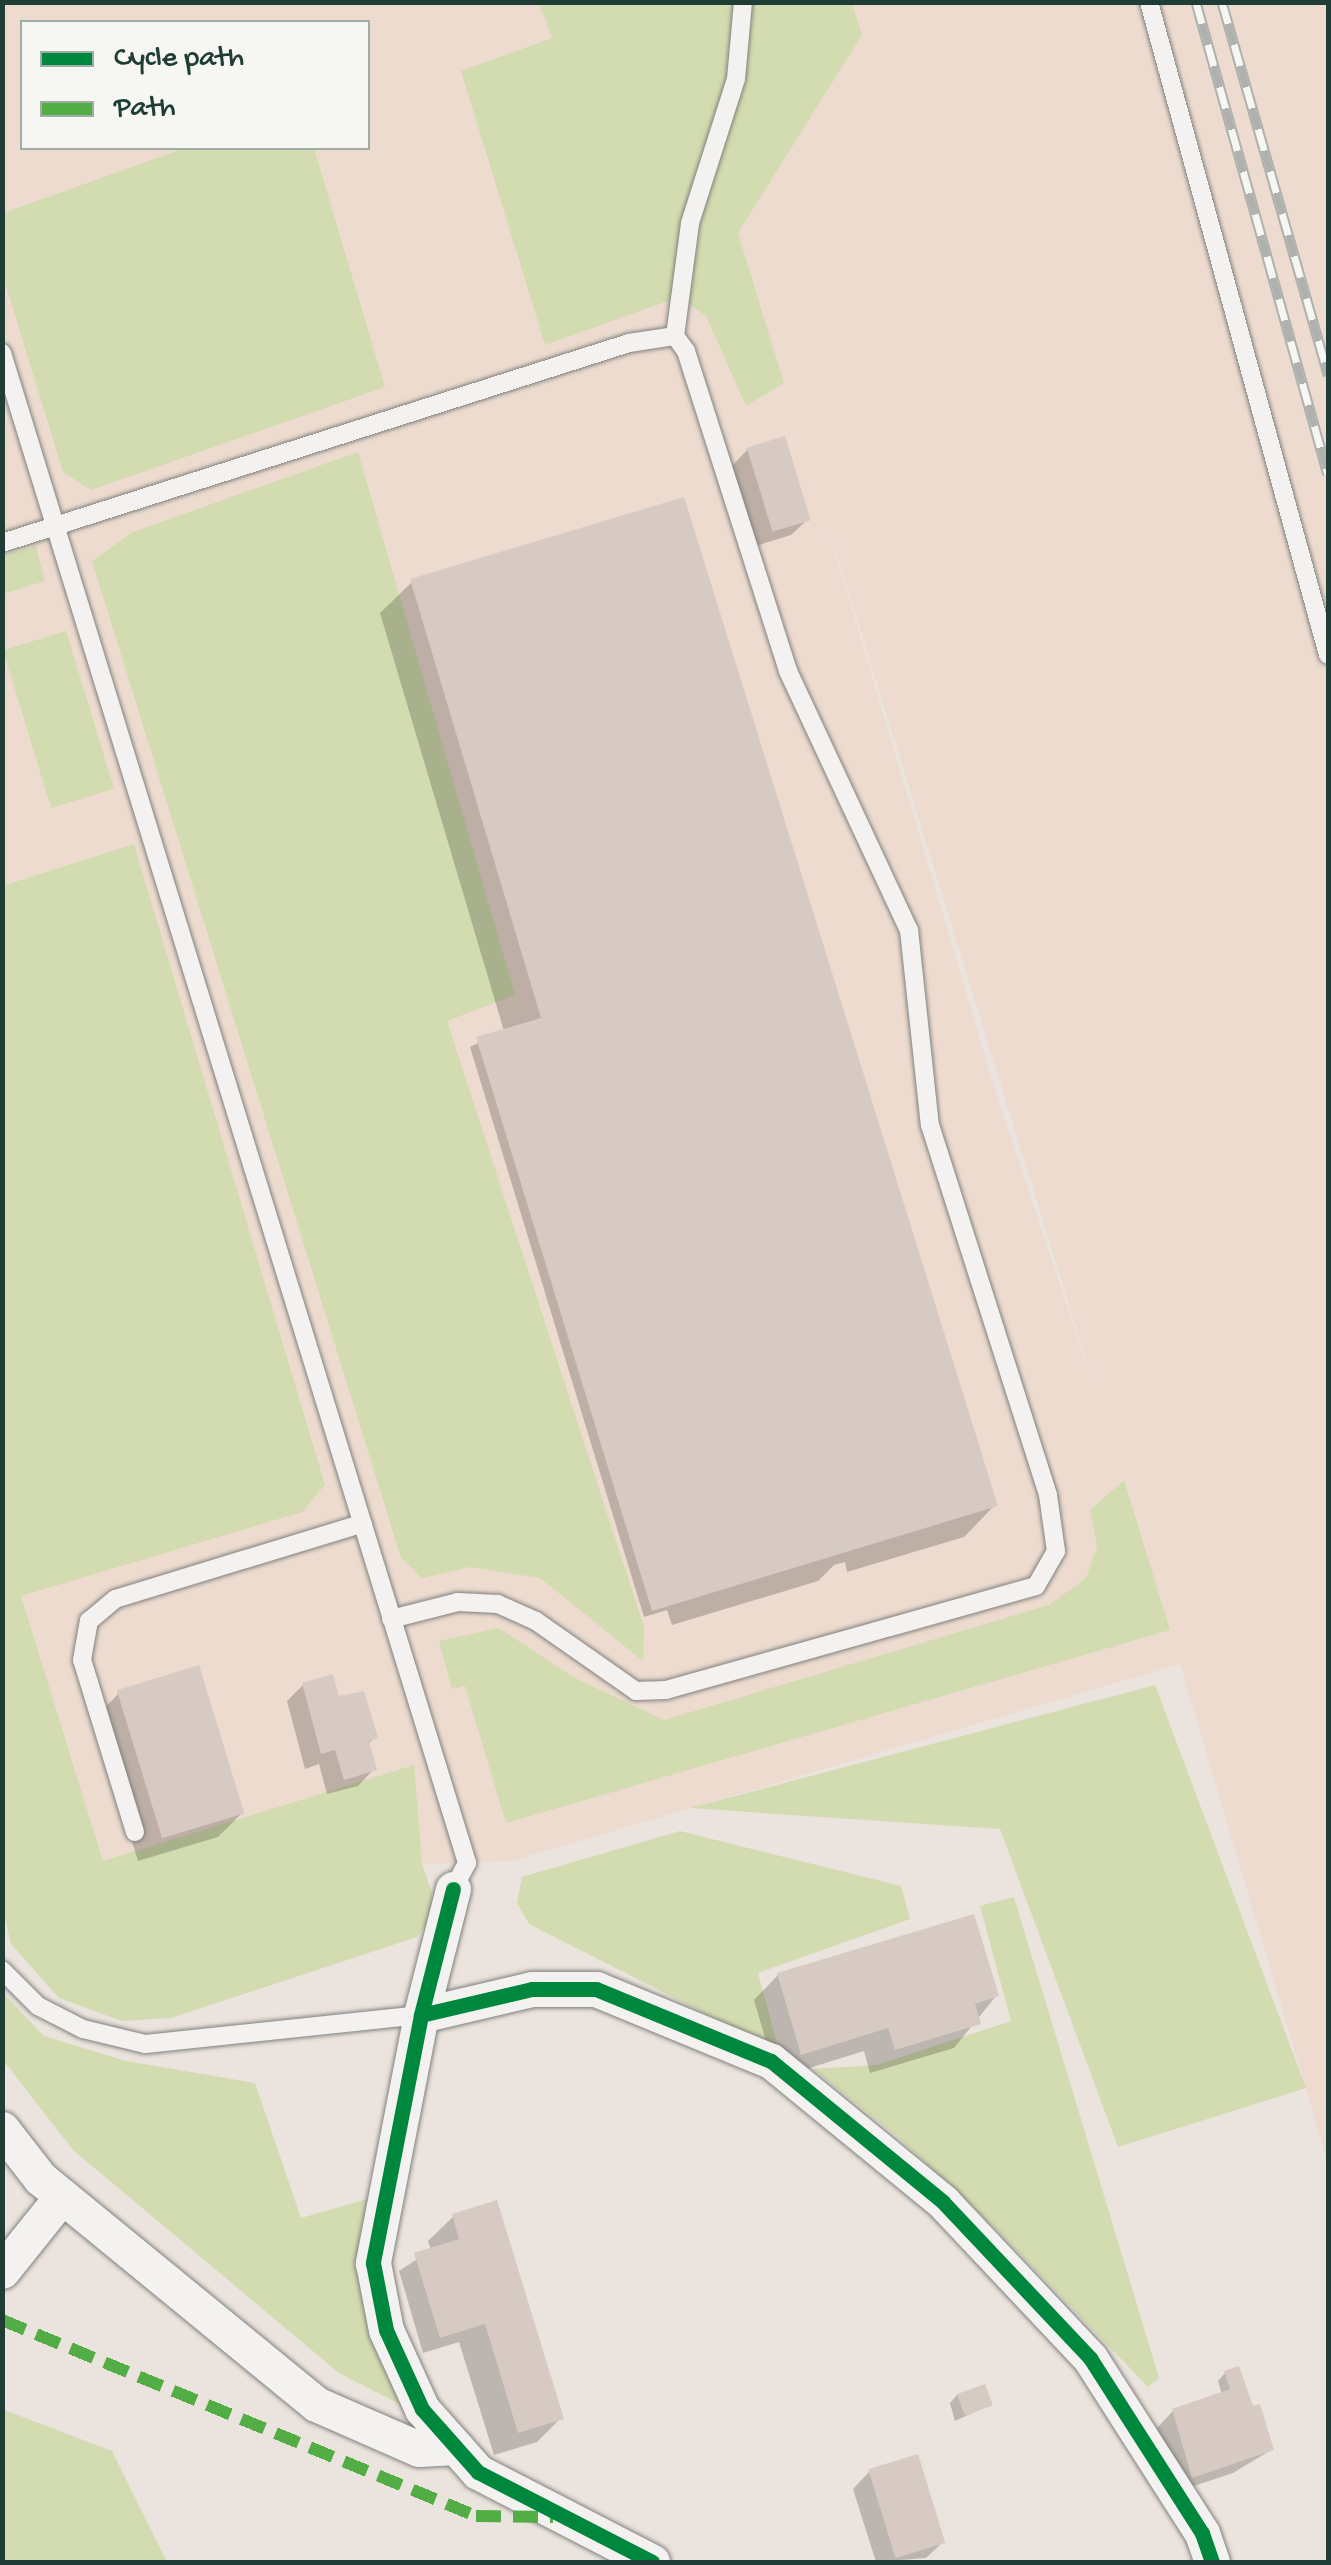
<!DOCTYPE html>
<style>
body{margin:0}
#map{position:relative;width:1331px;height:2565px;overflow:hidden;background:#ebe3dd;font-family:"Gochi Hand",sans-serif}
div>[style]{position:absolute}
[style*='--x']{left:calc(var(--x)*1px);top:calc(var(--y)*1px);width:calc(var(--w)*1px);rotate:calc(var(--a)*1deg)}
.built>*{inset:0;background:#eddbcf}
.green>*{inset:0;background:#d3dcb0;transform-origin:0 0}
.shadow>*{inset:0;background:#0003}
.building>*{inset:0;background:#d6cac2;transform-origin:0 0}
.roads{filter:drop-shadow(0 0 2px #80827e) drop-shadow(0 0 2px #80827e)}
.lane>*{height:18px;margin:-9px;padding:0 9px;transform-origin:9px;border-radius:9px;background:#f4f2f0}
.street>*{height:35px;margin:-17.5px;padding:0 17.5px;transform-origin:17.5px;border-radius:17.5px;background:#f4f2f0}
.rail>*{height:11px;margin-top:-5.5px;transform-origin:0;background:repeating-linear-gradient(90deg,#f6f6f2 0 22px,#afb1ae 0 44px);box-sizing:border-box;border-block:2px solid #afb1ae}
.quiet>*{height:12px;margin-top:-6px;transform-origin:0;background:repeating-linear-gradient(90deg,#52ad45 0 25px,transparent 0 37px)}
.cycleway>*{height:15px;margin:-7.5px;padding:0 7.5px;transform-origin:7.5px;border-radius:7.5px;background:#00873e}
span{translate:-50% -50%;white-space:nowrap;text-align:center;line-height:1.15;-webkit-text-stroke:8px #f6f6f2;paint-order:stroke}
.frame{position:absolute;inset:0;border:5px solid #1f3d34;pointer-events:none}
.legend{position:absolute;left:20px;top:20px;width:350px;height:130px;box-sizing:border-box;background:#f6f6f2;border:2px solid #a0aca6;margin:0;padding:12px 18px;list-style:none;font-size:30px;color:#1f3d34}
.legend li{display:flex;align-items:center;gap:20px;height:50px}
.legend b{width:50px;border:2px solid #a0aca6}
</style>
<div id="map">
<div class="built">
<div style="clip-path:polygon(evenodd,2px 3px,1328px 3px,1328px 2163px,1180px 1664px,511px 1861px,422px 1864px,74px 1971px,2px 1736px,2px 3px,22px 22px,368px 22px,368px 148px,22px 148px,22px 22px,2px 3px,830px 535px,831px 535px,1095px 1389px,1000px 1106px,830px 535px)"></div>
</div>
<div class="green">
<div style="clip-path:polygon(539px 3px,852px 3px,862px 35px,738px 233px,784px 383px,746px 406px,706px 316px,679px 297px,545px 345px,461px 71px,552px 38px)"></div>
<div style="clip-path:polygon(185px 148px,314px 148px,385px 387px,91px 490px,63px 472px,3px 276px,3px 213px)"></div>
<div style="clip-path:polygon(358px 452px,515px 995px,447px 1021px,644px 1627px,643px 1661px,540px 1578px,470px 1567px,422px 1578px,401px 1558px,92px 561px,133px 532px)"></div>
<div style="clip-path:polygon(36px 546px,45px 581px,3px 594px,3px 555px)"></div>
<div style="left:66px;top:631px;width:165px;height:66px;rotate:73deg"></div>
<div style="clip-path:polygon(134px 844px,325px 1485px,302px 1512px,21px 1596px,103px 1861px,414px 1765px,422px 1864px,432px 1893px,430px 1918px,417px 1937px,171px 2018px,121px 2021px,59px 1998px,11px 1944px,3px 1910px,2px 886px)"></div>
<div style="clip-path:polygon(1124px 1480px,1170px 1630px,506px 1823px,465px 1686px,452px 1689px,439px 1641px,499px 1628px,575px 1678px,664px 1720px,1049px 1605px,1086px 1578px,1097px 1546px,1090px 1510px)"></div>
<div style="clip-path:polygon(1155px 1685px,1306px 2088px,1118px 2147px,1000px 1829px,690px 1808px)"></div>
<div style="clip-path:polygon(680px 1831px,901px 1886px,910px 1919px,758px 1973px,779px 2051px,529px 1924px,517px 1903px,522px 1877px)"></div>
<div style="clip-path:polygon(1014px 1897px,1159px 2378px,1148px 2387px,999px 2232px,898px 2137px,813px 2069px,877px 2065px,1011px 2021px,980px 1906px)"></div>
<div style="clip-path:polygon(2px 1992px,44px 2036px,126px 2061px,255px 2083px,301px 2218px,371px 2198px,413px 2411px,339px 2373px,73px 2150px,3px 2060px)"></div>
<div style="clip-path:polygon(2px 2409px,112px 2451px,167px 2562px,3px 2562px)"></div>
</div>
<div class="shadow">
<div style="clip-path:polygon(748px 449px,808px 519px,791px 535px,756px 546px,732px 466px)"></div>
<div style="clip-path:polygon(412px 582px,995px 1505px,964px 1537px,847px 1572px,845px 1562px,834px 1565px,818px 1581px,672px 1625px,667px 1610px,644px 1617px,470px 1047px,504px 1031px,380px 613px)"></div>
<div style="clip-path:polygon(303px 1685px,338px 1699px,375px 1737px,367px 1745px,374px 1769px,358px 1786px,327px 1794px,319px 1764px,305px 1769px,287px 1701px)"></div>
<div style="clip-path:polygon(118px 1694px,242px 1813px,218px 1837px,138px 1861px,94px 1719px)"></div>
<div style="clip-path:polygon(778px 1975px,996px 1996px,954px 2048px,870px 2073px,864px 2051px,777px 2078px,754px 2000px)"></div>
<div style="clip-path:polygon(453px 2217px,561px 2418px,537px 2442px,494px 2455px,459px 2342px,423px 2353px,399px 2271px,431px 2250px,428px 2241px)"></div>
<div style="clip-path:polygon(1225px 2373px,1271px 2450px,1233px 2473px,1176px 2492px,1157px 2428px,1173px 2411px,1222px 2395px,1218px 2381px)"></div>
<div style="clip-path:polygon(957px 2395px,990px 2405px,955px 2421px,950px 2403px)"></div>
<div style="clip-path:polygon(869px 2472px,943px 2542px,926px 2558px,876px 2562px,853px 2489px)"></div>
</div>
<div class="building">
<div style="left:785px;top:436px;width:88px;height:40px;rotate:73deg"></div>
<div style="clip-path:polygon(684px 497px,998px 1506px,652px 1611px,476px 1037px,541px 1018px,410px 579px)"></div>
<div style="left:199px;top:1665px;width:155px;height:86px;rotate:73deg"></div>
<div style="clip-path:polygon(333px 1674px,339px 1696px,364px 1691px,378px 1738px,369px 1741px,377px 1770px,344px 1780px,335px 1750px,321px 1754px,302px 1683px)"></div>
<div style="clip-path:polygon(974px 1914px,999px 1996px,975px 2004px,981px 2024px,895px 2050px,888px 2028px,801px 2055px,777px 1973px)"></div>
<div style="clip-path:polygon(497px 2200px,564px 2419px,518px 2433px,485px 2324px,440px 2338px,414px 2253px,459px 2239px,452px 2214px)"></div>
<div style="clip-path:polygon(1239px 2366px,1253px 2406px,1260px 2404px,1274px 2450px,1192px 2478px,1172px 2409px,1230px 2389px,1224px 2371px)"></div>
<div style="left:985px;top:2384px;width:23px;height:30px;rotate:70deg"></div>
<div style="left:918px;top:2454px;width:93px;height:52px;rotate:73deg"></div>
</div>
<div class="roads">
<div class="lane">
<div style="--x:1149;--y:2;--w:677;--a:74.67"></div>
<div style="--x:675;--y:336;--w:114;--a:-82.4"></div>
<div style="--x:690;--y:223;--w:151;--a:-72.3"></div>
<div style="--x:736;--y:79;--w:77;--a:-84.8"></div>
<div style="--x:2;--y:353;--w:1580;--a:72.88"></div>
<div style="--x:467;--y:1863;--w:30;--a:118"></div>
<div style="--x:2;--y:543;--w:658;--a:-17.69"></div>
<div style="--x:629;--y:343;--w:47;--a:-8.7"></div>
<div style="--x:675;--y:336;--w:19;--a:54"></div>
<div style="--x:686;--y:351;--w:336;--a:72.3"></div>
<div style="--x:788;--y:671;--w:286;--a:65"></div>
<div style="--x:909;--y:930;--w:196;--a:83.9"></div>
<div style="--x:930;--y:1125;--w:388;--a:72.3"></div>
<div style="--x:1048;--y:1495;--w:57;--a:81.9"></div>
<div style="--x:1056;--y:1551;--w:40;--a:119.7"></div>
<div style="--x:1036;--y:1586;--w:384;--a:164.3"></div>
<div style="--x:666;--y:1690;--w:30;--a:178"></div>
<div style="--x:636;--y:1691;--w:122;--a:-145"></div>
<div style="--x:536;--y:1621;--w:42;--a:-155.9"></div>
<div style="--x:498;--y:1604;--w:40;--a:-177.1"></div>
<div style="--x:458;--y:1602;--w:69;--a:165.8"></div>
<div style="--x:135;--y:1832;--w:180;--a:-107.1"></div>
<div style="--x:82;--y:1660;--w:40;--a:-80"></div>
<div style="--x:89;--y:1621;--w:34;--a:-40"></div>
<div style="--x:115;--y:1599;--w:259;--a:-17"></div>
<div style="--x:2;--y:1970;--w:51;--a:45"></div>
<div style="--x:38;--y:2006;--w:51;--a:27.1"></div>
<div style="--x:83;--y:2029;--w:64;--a:13.6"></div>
<div style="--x:145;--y:2044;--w:278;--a:-6"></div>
</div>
<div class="street">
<div style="--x:453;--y:1889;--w:130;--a:104.3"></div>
<div style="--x:421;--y:2015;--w:253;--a:101"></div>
<div style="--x:373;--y:2263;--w:68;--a:79"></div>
<div style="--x:386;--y:2330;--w:87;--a:65.5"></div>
<div style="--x:422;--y:2409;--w:84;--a:48.4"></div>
<div style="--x:478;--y:2472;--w:196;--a:27.3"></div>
<div style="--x:421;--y:2015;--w:114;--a:-13.2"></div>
<div style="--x:532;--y:1989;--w:64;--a:0"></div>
<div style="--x:596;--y:1989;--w:189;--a:22.4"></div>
<div style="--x:771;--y:2061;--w:222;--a:39.3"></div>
<div style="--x:943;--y:2202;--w:214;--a:46.7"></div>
<div style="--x:1090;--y:2358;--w:208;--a:57.4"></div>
<div style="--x:1202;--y:2533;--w:31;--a:71"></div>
<div style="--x:2;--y:2129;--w:62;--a:52.2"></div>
<div style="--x:40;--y:2178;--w:357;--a:39.3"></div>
<div style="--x:316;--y:2404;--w:112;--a:23.6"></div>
<div style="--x:419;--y:2449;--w:37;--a:-3"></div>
<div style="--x:2;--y:2271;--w:96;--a:-51.3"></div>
</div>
</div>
<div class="rail">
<div style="--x:1196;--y:2;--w:490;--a:74.4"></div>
<div style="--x:1222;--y:2;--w:388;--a:74.1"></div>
</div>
<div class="quiet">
<div style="--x:2;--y:2320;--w:513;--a:22.47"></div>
<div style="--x:476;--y:2516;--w:77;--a:0.7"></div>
</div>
<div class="cycleway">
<div style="--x:453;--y:1889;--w:130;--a:104.3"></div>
<div style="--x:421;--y:2015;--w:253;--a:101"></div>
<div style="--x:373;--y:2263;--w:68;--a:79"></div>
<div style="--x:386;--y:2330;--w:87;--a:65.5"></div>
<div style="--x:422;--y:2409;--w:84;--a:48.4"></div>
<div style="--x:478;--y:2472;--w:196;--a:27.3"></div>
<div style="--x:421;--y:2015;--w:114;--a:-13.2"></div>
<div style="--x:532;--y:1989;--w:64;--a:0"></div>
<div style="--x:596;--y:1989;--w:189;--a:22.4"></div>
<div style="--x:771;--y:2061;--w:222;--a:39.3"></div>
<div style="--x:943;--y:2202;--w:214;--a:46.7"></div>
<div style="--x:1090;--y:2358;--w:208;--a:57.4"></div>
<div style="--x:1202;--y:2533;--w:31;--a:71"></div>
</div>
<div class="frame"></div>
<ul class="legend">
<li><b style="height:12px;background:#00873e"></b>Cycle path</li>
<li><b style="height:12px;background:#52ad45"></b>Path</li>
</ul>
</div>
